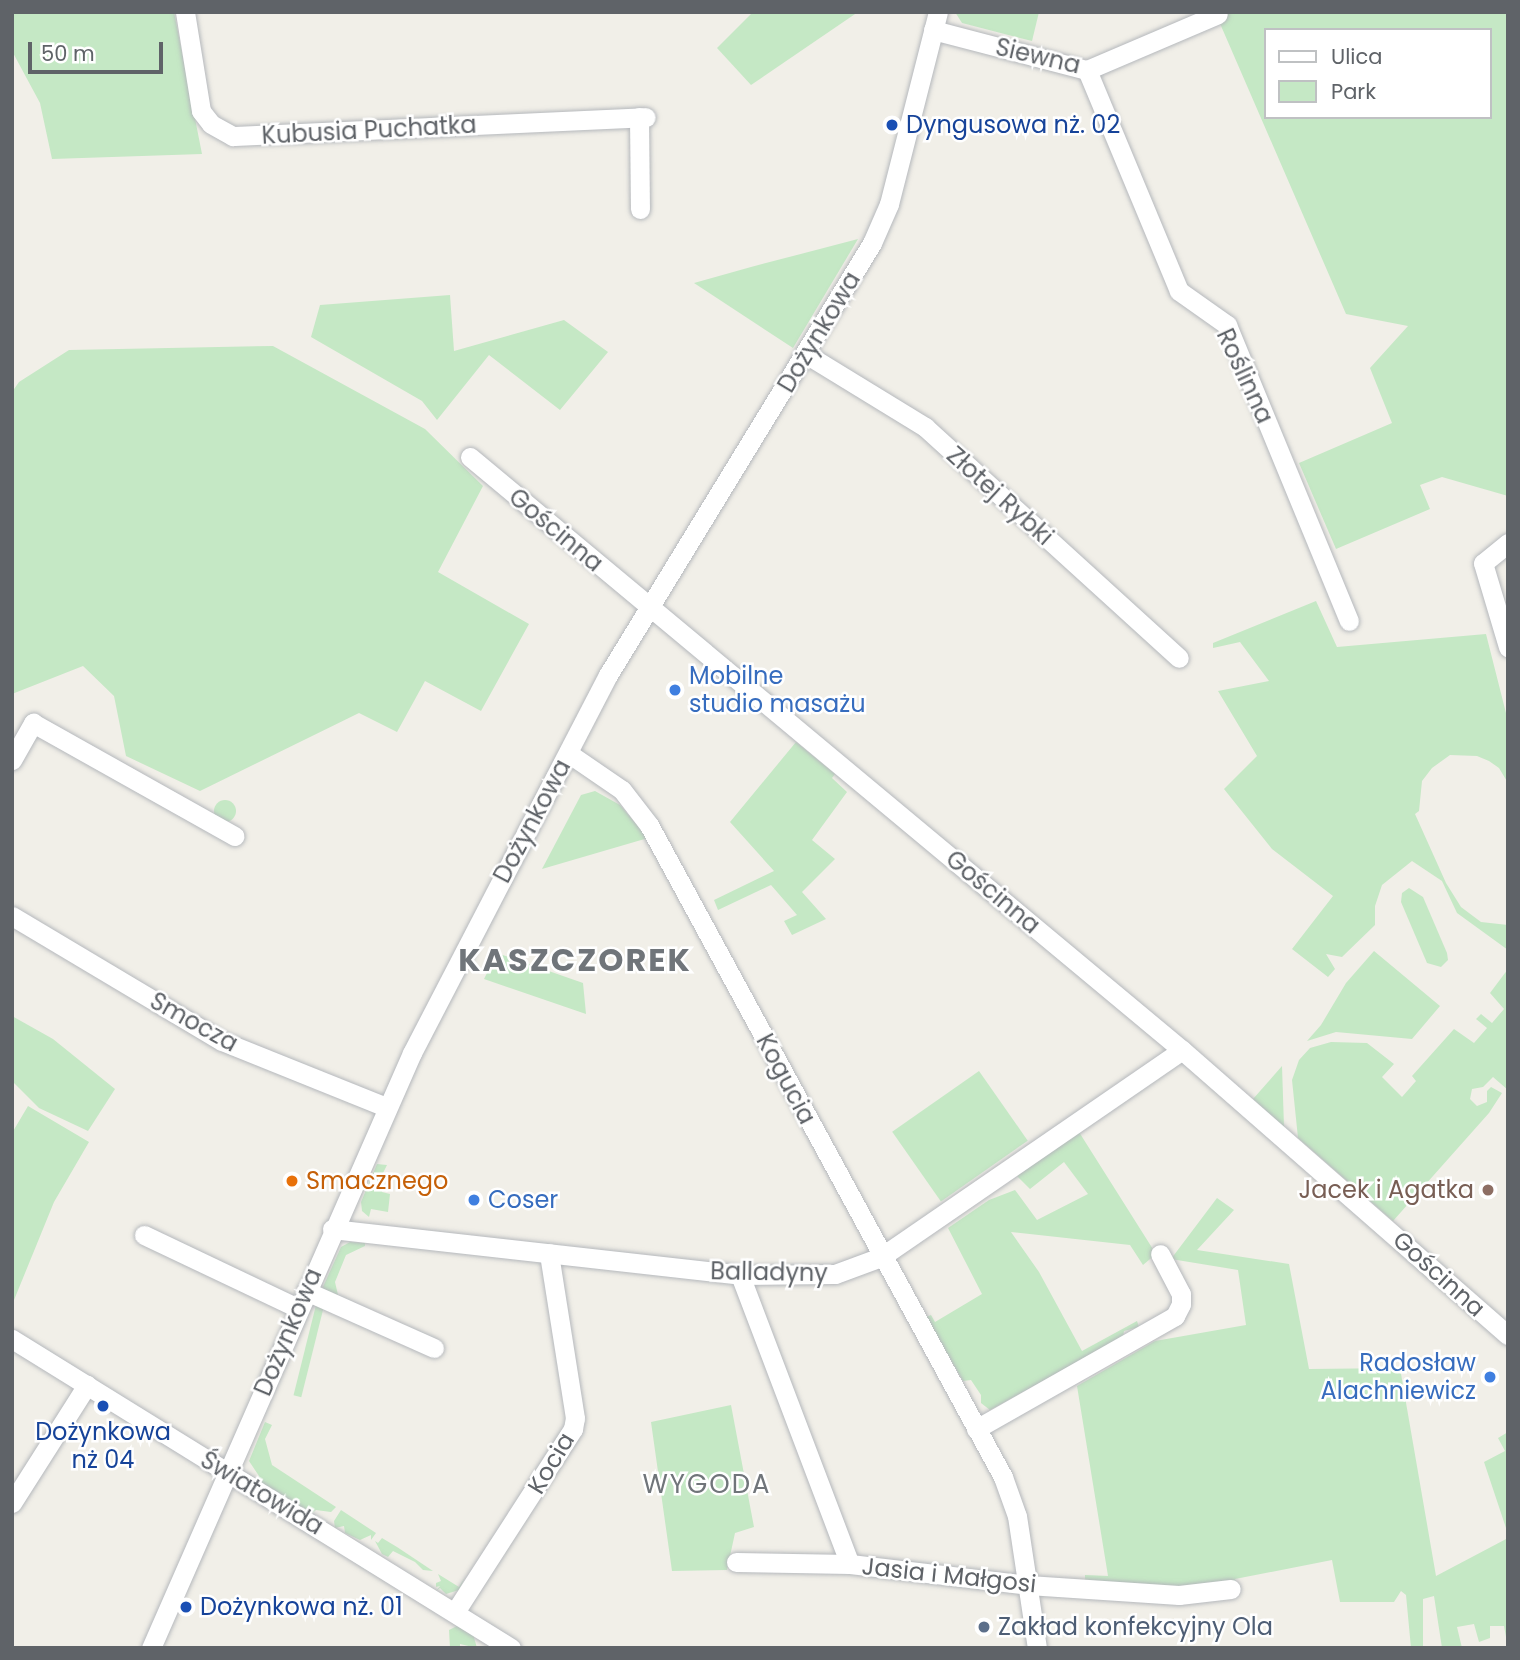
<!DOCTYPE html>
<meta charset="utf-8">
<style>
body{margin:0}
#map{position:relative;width:1520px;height:1660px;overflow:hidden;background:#f1efe8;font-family:Poppins,sans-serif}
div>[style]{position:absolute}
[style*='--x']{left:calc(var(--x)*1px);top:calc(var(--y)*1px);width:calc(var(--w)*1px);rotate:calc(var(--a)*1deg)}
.green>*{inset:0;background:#c5e8c5;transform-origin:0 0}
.round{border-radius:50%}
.roads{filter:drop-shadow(0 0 2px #b5b8bc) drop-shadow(0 0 2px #b5b8bc)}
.street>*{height:19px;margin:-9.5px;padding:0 9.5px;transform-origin:9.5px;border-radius:9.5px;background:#fff}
.dots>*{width:19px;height:19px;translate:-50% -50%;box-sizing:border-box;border:4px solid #fff;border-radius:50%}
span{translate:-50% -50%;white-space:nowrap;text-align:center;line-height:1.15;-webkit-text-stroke:5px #fff;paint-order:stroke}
.street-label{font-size:24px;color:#5f6368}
.transit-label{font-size:24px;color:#164399}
.left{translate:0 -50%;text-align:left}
.shop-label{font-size:24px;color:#366cbe}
.right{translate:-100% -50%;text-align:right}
.food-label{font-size:24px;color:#c56008}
.education-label{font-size:24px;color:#785e54}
.service-label{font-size:24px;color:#4e5e75}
.neighbourhood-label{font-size:26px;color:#70757a;letter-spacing:2px}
.district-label{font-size:32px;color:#70757a;font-weight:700;letter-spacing:2px}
.frame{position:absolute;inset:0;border:14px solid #5f6368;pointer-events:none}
.legend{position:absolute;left:1264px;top:28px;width:228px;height:91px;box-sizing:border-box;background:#fff;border:2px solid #bfc1c3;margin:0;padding:9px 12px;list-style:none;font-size:21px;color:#5f6368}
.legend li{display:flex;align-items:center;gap:14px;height:35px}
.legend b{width:35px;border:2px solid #bfc1c3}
.scale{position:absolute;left:28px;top:42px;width:135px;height:32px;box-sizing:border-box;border:4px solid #5f6368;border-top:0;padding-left:9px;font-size:21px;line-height:24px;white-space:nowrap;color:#5f6368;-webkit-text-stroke:5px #fff;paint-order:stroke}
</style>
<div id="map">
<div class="green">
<div style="clip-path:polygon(12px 12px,174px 12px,202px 154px,52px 159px,40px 103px,12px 51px)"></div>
<div style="clip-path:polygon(753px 12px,858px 12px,751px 85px,717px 48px)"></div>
<div style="clip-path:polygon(955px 12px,1039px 12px,1032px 41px,962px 23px)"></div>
<div style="clip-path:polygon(evenodd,1215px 12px,1508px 12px,1508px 496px,1442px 477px,1420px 485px,1430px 509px,1336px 549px,1299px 463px,1392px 423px,1370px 368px,1408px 326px,1346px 314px,1215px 12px,1266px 30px,1490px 30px,1490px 117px,1266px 117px,1266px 30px)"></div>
<div style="clip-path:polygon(858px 239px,793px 348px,694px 283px,751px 267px)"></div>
<div style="clip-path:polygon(450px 295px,454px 351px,564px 320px,608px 352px,560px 410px,489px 355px,437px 420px,422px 401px,311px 337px,320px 305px)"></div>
<div style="clip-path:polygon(273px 346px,425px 429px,483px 486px,438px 572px,529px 624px,481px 711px,425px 681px,397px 732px,359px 713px,200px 791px,126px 756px,114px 696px,83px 666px,12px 694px,12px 392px,19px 382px,69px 350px)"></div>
<div style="clip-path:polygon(1316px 601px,1337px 647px,1486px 634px,1508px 721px,1508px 783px,1499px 768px,1489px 761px,1477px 756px,1450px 755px,1432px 768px,1422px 781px,1419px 811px,1415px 814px,1446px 883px,1461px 907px,1481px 922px,1508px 925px,1508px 950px,1457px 913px,1442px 881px,1412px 861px,1382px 885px,1375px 906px,1375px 925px,1342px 957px,1326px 954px,1335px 969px,1328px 977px,1292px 949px,1333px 896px,1272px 849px,1224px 789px,1257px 756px,1218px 691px,1269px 681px,1240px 642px,1213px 648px,1213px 643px)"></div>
<div style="clip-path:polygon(796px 742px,835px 774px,832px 778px,847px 792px,812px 840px,835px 859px,802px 892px,826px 919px,792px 935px,784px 921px,797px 915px,771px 885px,718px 910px,714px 900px,774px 871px,730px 822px)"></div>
<div style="clip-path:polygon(595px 791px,620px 805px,648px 838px,542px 869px,581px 795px)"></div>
<div class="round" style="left:214px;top:800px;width:22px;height:22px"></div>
<div style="clip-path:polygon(1409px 888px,1423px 897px,1447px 953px,1448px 960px,1441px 967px,1427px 963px,1401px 902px,1402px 893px)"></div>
<div style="clip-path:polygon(1374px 951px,1440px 1006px,1412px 1039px,1336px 1032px,1307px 1041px,1321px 1025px,1346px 983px)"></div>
<div style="clip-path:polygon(497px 953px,583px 983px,586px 1014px,484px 979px)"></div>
<div style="clip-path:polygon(1508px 969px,1508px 1090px,1493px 1077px,1483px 1087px,1472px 1089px,1470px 1099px,1477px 1106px,1487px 1102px,1487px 1091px,1491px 1087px,1502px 1093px,1489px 1113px,1393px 1221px,1298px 1138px,1292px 1080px,1299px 1060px,1310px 1048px,1331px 1042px,1367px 1043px,1394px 1064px,1382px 1077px,1402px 1097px,1416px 1081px,1412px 1076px,1454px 1029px,1474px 1043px,1487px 1028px,1476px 1019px,1481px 1014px,1492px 1023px,1504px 1009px,1490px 993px)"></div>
<div style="clip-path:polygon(12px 1016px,53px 1039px,115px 1089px,88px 1131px,39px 1108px,12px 1081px)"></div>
<div style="clip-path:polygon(1282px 1066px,1284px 1127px,1253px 1099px)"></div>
<div style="left:979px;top:1071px;width:85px;height:106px;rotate:55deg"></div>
<div style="clip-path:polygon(28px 1106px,89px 1142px,54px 1202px,12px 1305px,12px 1133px)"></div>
<div style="clip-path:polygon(1079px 1132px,1156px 1254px,1143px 1265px,1130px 1245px,1011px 1232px,1039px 1272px,1082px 1351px,1137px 1321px,1139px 1327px,1124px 1331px,1123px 1337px,990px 1410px,981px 1403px,981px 1395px,971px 1380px,963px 1381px,926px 1317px,931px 1315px,935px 1322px,982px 1294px,948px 1228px,989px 1200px,1015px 1190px,1037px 1220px,1088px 1194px,1064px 1162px,1030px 1189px,1017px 1176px)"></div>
<div style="clip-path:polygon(377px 1164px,387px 1165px,381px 1177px,382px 1192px,390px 1194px,388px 1212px,371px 1209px,369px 1217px,362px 1211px,361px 1202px)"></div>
<div style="clip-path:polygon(1217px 1198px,1234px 1210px,1197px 1250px,1289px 1264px,1309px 1369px,1400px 1368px,1436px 1576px,1508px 1538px,1508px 1648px,1504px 1626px,1490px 1626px,1490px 1638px,1479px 1642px,1474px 1624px,1457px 1627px,1462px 1648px,1442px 1648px,1434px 1596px,1423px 1599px,1423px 1648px,1411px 1648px,1406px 1595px,1401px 1591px,1394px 1602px,1340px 1602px,1332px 1560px,1235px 1579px,1238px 1597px,1233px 1585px,1181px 1590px,1085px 1583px,1085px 1575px,1108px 1576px,1077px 1386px,1155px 1341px,1246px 1325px,1238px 1270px,1171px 1259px)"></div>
<div style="clip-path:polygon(350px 1242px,365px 1243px,365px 1246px,346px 1255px,335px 1282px,338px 1295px,322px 1289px,341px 1247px)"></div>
<div style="left:316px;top:1305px;width:8px;height:93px;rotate:14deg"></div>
<div style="clip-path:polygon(731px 1405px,754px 1527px,735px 1533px,727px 1570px,672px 1571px,651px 1422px)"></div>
<div style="clip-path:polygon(265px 1422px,272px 1425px,265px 1439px,272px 1465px,336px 1507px,331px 1512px,316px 1510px,311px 1514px,257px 1481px,259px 1476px,249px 1461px)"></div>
<div style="clip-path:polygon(1508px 1432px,1508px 1534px,1484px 1462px,1505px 1451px,1498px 1438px)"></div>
<div style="clip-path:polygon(341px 1510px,376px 1533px,371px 1540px,371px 1535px,360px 1540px,345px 1533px,344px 1526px,335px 1528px,334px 1521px)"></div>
<div style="clip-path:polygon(382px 1538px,397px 1547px,433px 1571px,423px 1570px,415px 1562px,393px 1551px,388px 1557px,382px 1554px,375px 1541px,378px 1543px)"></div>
<div style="clip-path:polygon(438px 1574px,459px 1587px,465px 1577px,459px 1590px,446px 1594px,440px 1588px,436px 1591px,440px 1586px,436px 1587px,436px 1583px,441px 1581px)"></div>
<div style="clip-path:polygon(457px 1626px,473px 1634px,477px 1648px,460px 1644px,460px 1648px,450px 1648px,449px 1630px)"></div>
</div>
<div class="roads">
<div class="street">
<div style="--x:185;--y:12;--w:100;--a:80.8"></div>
<div style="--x:201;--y:111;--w:16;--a:52"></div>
<div style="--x:211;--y:124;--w:25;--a:29"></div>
<div style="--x:233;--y:136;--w:413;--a:-2.6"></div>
<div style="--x:933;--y:30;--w:159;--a:14.6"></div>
<div style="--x:1087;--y:70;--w:142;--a:-23.1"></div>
<div style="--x:1087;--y:70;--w:239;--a:67.4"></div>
<div style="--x:1179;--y:291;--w:59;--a:35.3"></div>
<div style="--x:1227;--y:325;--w:320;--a:67.6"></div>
<div style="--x:639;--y:117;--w:92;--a:89.4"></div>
<div style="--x:806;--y:354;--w:140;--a:31.5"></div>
<div style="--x:925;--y:427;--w:343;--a:42.3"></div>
<div style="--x:470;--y:457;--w:927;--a:39.79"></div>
<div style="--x:1182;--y:1050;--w:433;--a:41.2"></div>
<div style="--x:1508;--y:543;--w:32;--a:141"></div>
<div style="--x:1483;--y:563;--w:88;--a:73.4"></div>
<div style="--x:568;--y:753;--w:65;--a:34.4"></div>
<div style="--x:622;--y:790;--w:44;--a:52.4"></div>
<div style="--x:649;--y:825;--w:742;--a:61.5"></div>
<div style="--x:1003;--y:1477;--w:41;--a:70.3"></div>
<div style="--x:1017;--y:1516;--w:134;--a:81.4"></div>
<div style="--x:12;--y:760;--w:43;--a:-60.4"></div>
<div style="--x:33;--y:723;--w:231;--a:29.3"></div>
<div style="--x:12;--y:916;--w:244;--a:30.8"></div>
<div style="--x:222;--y:1041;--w:177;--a:21.9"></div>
<div style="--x:332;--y:1229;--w:411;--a:6.4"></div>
<div style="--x:740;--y:1275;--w:95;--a:-0.6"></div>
<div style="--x:835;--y:1274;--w:49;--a:-20.3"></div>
<div style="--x:881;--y:1257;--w:365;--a:-34.5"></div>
<div style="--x:144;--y:1235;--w:170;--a:25.4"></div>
<div style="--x:740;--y:1275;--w:309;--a:69.2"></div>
<div style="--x:306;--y:1291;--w:140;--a:24"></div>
<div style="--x:12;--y:1339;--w:587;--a:31.77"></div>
<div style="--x:976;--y:1429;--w:229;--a:-29.6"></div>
<div style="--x:1175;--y:1316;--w:13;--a:-63"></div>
<div style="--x:1181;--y:1304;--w:10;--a:-90"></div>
<div style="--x:1181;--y:1294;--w:45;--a:-117.7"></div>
<div style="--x:12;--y:1503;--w:140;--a:-57.6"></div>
<div style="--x:736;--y:1562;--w:114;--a:1"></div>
<div style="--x:850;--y:1564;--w:179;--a:6.7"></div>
<div style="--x:1028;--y:1585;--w:151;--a:3.8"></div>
<div style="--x:1179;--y:1595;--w:52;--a:-6.6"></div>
<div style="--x:455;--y:1612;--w:218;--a:-57.2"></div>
<div style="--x:573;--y:1429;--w:11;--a:-80"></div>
<div style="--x:575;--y:1418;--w:167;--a:-99"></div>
<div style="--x:151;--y:1648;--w:650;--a:-66.32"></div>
<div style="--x:412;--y:1053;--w:426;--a:-62.6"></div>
<div style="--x:608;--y:675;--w:506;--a:-58.57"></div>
<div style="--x:872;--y:243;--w:43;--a:-66.4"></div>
<div style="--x:889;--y:204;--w:198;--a:-75.7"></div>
</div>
</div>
<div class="dots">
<div style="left:892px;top:125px;background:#1a4fb4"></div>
<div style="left:675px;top:690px;background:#3f7fe0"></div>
<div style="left:292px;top:1181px;background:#e8710a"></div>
<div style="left:1488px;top:1190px;background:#8d6e63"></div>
<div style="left:474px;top:1200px;background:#3f7fe0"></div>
<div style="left:1490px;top:1377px;background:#3f7fe0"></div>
<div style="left:103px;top:1406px;background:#1a4fb4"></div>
<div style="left:186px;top:1607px;background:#1a4fb4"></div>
<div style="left:984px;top:1627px;background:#5c6f8a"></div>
</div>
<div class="street-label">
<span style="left:1038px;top:56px;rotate:13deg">Siewna</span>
<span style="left:369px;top:130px;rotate:-3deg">Kubusia Puchatka</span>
<span style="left:819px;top:332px;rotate:-59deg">Dożynkowa</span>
<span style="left:1245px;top:376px;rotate:65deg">Roślinna</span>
<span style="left:1000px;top:496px;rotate:42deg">Złotej Rybki</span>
<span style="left:556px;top:530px;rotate:40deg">Gościnna</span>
<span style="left:532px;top:821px;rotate:-62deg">Dożynkowa</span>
<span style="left:993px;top:892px;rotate:40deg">Gościnna</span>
<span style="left:194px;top:1022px;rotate:29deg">Smocza</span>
<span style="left:786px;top:1079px;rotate:62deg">Kogucia</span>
<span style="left:769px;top:1272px;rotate:1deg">Balladyny</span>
<span style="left:1439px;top:1274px;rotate:42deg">Gościnna</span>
<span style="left:288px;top:1332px;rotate:-67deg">Dożynkowa</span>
<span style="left:551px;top:1463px;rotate:-59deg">Kocia</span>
<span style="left:262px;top:1493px;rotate:31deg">Światowida</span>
<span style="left:949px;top:1575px;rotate:6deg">Jasia i Małgosi</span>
</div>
<div class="transit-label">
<span class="left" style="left:906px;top:125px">Dyngusowa nż. 02</span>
<span style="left:103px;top:1446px">Dożynkowa<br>nż 04</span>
<span class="left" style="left:200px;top:1607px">Dożynkowa nż. 01</span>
</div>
<div class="shop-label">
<span class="left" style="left:689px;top:690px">Mobilne<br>studio masażu</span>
<span class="left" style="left:488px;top:1200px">Coser</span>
<span class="right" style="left:1476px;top:1377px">Radosław<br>Alachniewicz</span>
</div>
<div class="food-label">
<span class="left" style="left:306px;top:1181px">Smacznego</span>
</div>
<div class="education-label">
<span class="right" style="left:1474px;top:1190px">Jacek i Agatka</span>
</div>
<div class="service-label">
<span class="left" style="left:998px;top:1627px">Zakład konfekcyjny Ola</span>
</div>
<div class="neighbourhood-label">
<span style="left:707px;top:1485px">WYGODA</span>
</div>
<div class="district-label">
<span style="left:575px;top:960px">KASZCZOREK</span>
</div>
<div class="frame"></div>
<ul class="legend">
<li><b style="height:9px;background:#fff"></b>Ulica</li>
<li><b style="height:19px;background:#c5e8c5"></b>Park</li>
</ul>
<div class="scale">50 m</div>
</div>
